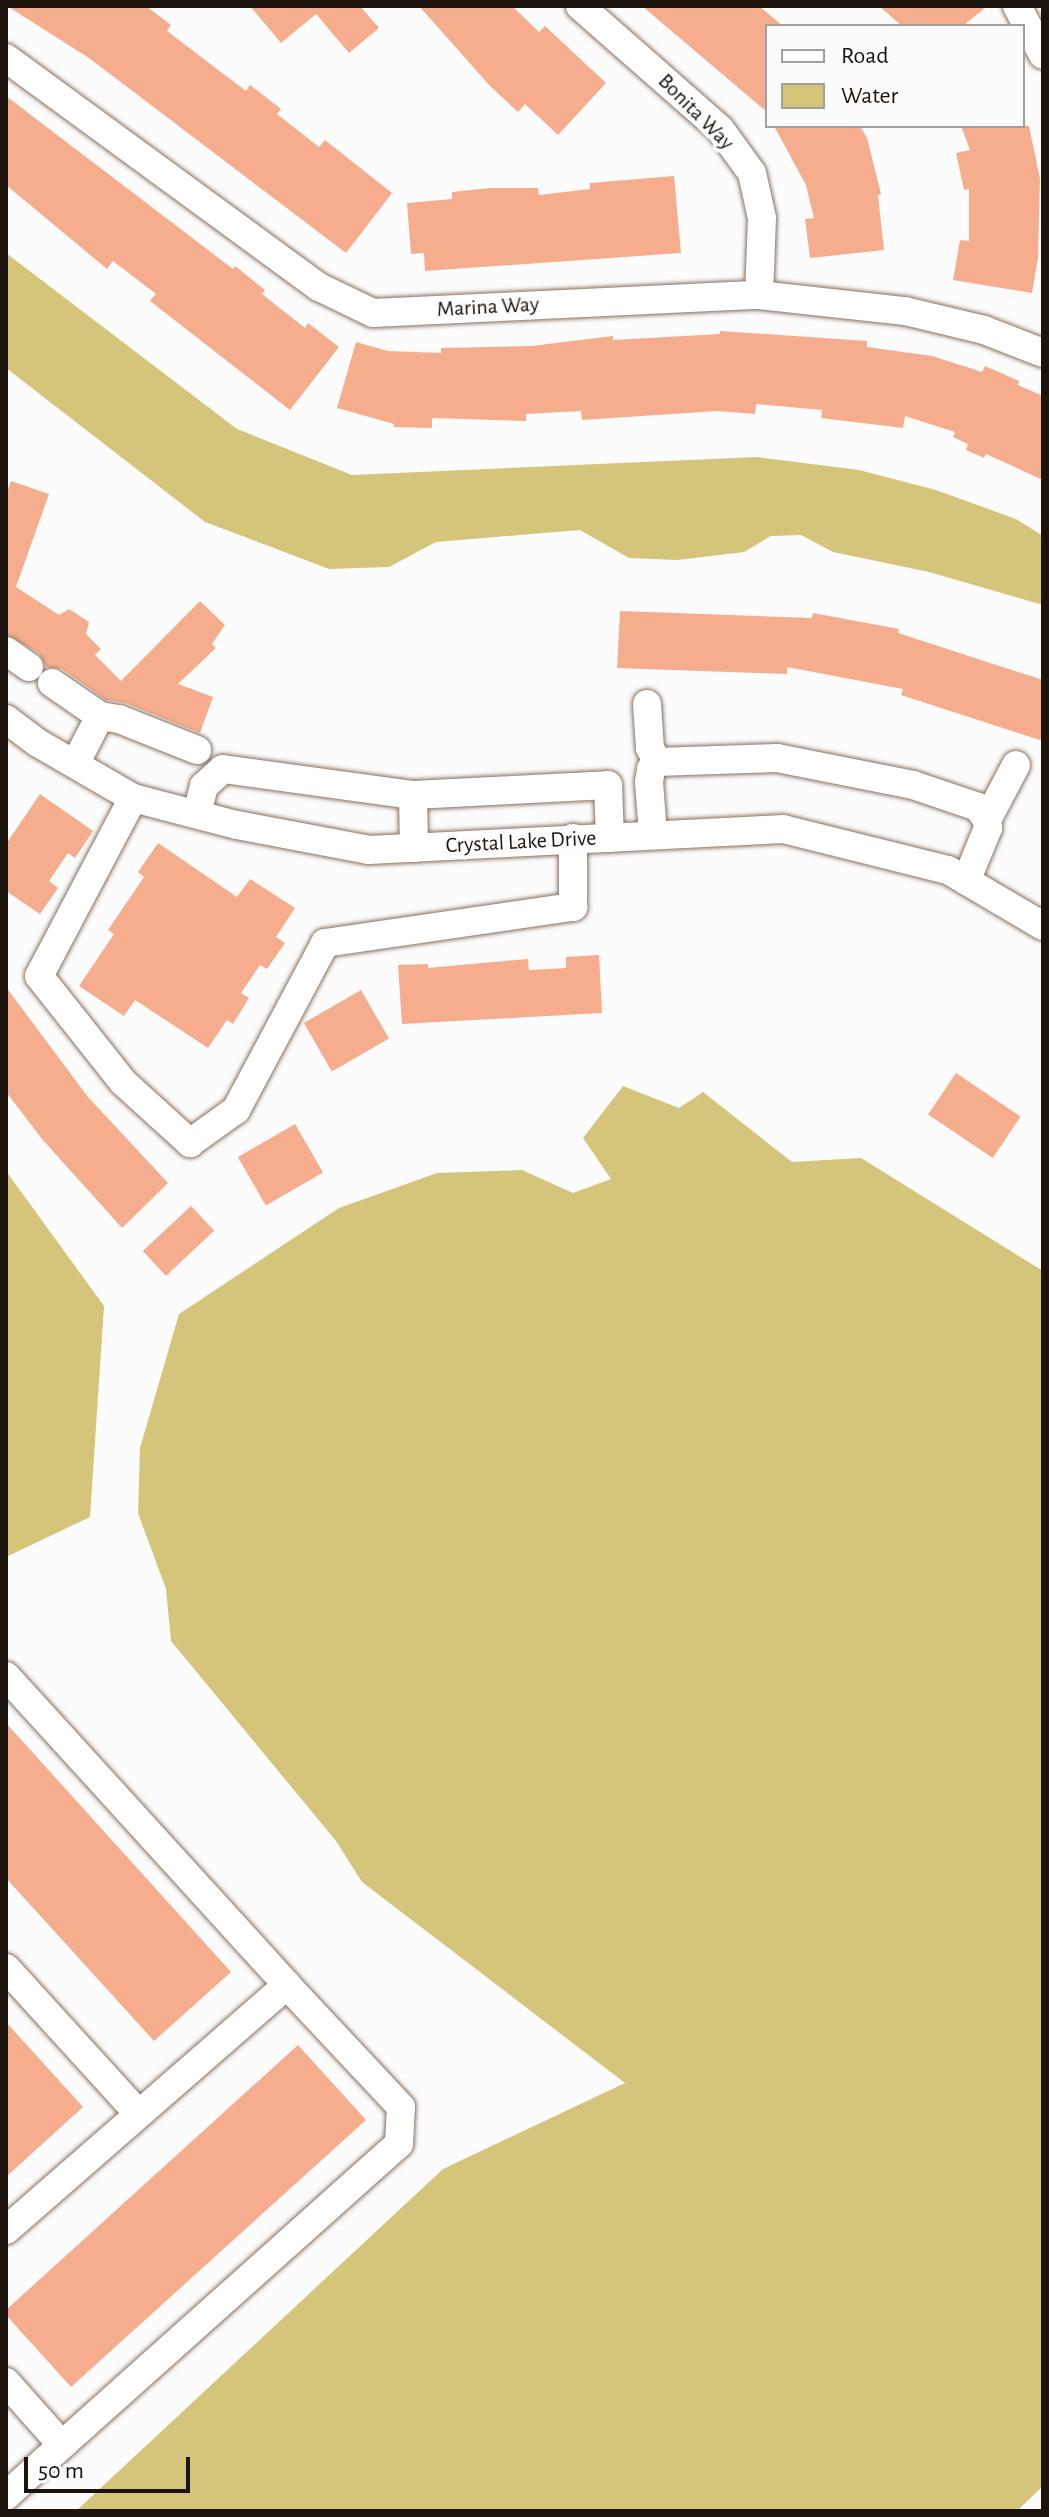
<!DOCTYPE html>
<style>
body{margin:0}
#map{position:relative;width:1049px;height:2517px;overflow:hidden;background:#fcfcfc;font-family:"Alegreya Sans",sans-serif}
div>[style]{position:absolute}
[style*='--x']{left:calc(var(--x)*1px);top:calc(var(--y)*1px);width:calc(var(--w)*1px);rotate:calc(var(--a)*1deg)}
.water>*{inset:0;background:#d4c57b}
.building>*{inset:0;background:#f6ad8e;transform-origin:0 0}
.roads{filter:drop-shadow(0 0 2px #87715f) drop-shadow(0 0 2px #87715f)}
.minor>*{height:28px;margin:-14px;padding:0 14px;transform-origin:14px;border-radius:14px;background:#fff}
span{translate:-50% -50%;white-space:nowrap;text-align:center;line-height:1.15;-webkit-text-stroke:8px #fcfcfc;paint-order:stroke}
.street-label{font-size:22px;color:#1b130c}
.frame{position:absolute;inset:0;border:8px solid #1b130c;pointer-events:none}
.legend{position:absolute;left:765px;top:24px;width:260px;height:104px;box-sizing:border-box;background:#fcfcfc;border:2px solid #a29f9c;margin:0;padding:10px 14px;list-style:none;font-size:24px;color:#1b130c}
.legend li{display:flex;align-items:center;gap:16px;height:40px}
.legend b{width:40px;border:2px solid #a29f9c}
.scale{position:absolute;left:24px;top:2457px;width:166px;height:36px;box-sizing:border-box;border:4px solid #1b130c;border-top:0;padding-left:10px;font-size:24px;line-height:28px;white-space:nowrap;color:#1b130c;-webkit-text-stroke:6px #fcfcfc;paint-order:stroke}
</style>
<div id="map">
<div class="water">
<div style="clip-path:polygon(6px 253px,237px 429px,352px 475px,757px 457px,859px 470px,936px 490px,1016px 519px,1043px 536px,1043px 605px,929px 572px,833px 552px,801px 535px,771px 536px,744px 552px,678px 560px,629px 558px,580px 530px,436px 542px,389px 567px,329px 569px,205px 522px,6px 368px)"></div>
<div style="clip-path:polygon(623px 1086px,679px 1108px,703px 1092px,792px 1162px,861px 1158px,1043px 1271px,1043px 2486px,1017px 2511px,76px 2511px,443px 2169px,625px 2083px,362px 1882px,336px 1841px,171px 1641px,166px 1589px,138px 1513px,140px 1448px,179px 1314px,339px 1208px,437px 1173px,522px 1170px,573px 1193px,611px 1179px,583px 1138px)"></div>
<div style="clip-path:polygon(6px 1171px,104px 1306px,90px 1517px,6px 1557px)"></div>
</div>
<div class="building">
<div style="clip-path:polygon(7px 6px,146px 6px,171px 25px,167px 31px,246px 91px,250px 85px,281px 109px,277px 114px,319px 147px,325px 140px,392px 193px,346px 253px,89px 58px)"></div>
<div style="clip-path:polygon(250px 6px,360px 6px,379px 28px,349px 53px,316px 14px,281px 43px)"></div>
<div style="clip-path:polygon(419px 6px,512px 6px,539px 32px,545px 26px,606px 83px,558px 135px,525px 104px,518px 112px,490px 86px)"></div>
<div style="clip-path:polygon(642px 6px,759px 6px,783px 26px,767px 26px,767px 112px)"></div>
<div style="clip-path:polygon(879px 6px,987px 6px,963px 26px,902px 26px)"></div>
<div style="clip-path:polygon(6px 96px,233px 269px,235px 266px,265px 290px,262px 294px,305px 328px,308px 323px,339px 347px,290px 410px,150px 301px,156px 294px,113px 261px,107px 269px,6px 185px)"></div>
<div style="clip-path:polygon(774px 126px,860px 126px,867px 138px,881px 194px,878px 195px,884px 250px,810px 258px,805px 219px,814px 218px,806px 185px)"></div>
<div style="clip-path:polygon(961px 126px,1029px 126px,1040px 179px,1038px 258px,1032px 293px,953px 280px,960px 240px,969px 241px,969px 189px,964px 190px,956px 153px,970px 150px)"></div>
<div style="clip-path:polygon(674px 176px,681px 253px,425px 271px,424px 253px,411px 254px,407px 203px,452px 199px,452px 192px,490px 188px,538px 188px,539px 195px,590px 189px,590px 183px)"></div>
<div style="clip-path:polygon(720px 331px,867px 341px,867px 347px,932px 356px,982px 372px,985px 366px,1019px 381px,1018px 385px,1043px 396px,1043px 480px,986px 454px,984px 458px,966px 450px,968px 444px,953px 437px,955px 432px,905px 416px,903px 428px,821px 418px,822px 410px,756px 404px,755px 414px,717px 411px,582px 420px,581px 411px,526px 414px,526px 421px,432px 418px,432px 428px,394px 427px,394px 424px,337px 408px,356px 342px,388px 351px,441px 353px,441px 348px,531px 346px,613px 336px,613px 340px,720px 334px)"></div>
<div style="clip-path:polygon(11px 481px,49px 494px,16px 587px,59px 615px,69px 609px,89px 622px,86px 634px,101px 649px,95px 655px,121px 681px,200px 601px,225px 625px,212px 644px,216px 648px,178px 684px,213px 697px,200px 733px,125px 703px,106px 700px,62px 669px,46px 667px,39px 653px,6px 634px,6px 495px)"></div>
<div style="clip-path:polygon(620px 611px,812px 618px,813px 613px,899px 629px,898px 633px,1043px 680px,1043px 741px,901px 695px,903px 689px,787px 667px,787px 674px,617px 668px)"></div>
<div style="clip-path:polygon(40px 794px,93px 831px,75px 858px,68px 853px,49px 881px,58px 888px,40px 914px,6px 891px,6px 844px)"></div>
<div style="clip-path:polygon(158px 843px,237px 897px,250px 879px,295px 908px,276px 937px,285px 943px,267px 969px,260px 965px,241px 993px,249px 998px,233px 1024px,227px 1020px,208px 1048px,135px 1000px,124px 1016px,79px 986px,114px 934px,108px 930px,144px 877px,138px 872px)"></div>
<div style="clip-path:polygon(599px 955px,602px 1013px,402px 1024px,398px 965px,428px 964px,428px 968px,528px 959px,529px 970px,566px 968px,566px 957px)"></div>
<div style="clip-path:polygon(6px 987px,88px 1097px,168px 1183px,122px 1228px,42px 1139px,6px 1092px)"></div>
<div style="left:361px;top:990px;width:56px;height:66px;rotate:60deg"></div>
<div style="left:956px;top:1073px;width:78px;height:50px;rotate:34deg"></div>
<div style="left:295px;top:1124px;width:56px;height:66px;rotate:60deg"></div>
<div style="left:191px;top:1206px;width:34px;height:66px;rotate:47deg"></div>
<div style="clip-path:polygon(6px 1723px,231px 1972px,154px 2041px,6px 1878px)"></div>
<div style="clip-path:polygon(6px 2022px,83px 2107px,6px 2177px)"></div>
<div style="clip-path:polygon(298px 2045px,366px 2120px,71px 2387px,6px 2315px,6px 2310px)"></div>
</div>
<div class="roads">
<div class="minor">
<div style="--x:580;--y:6;--w:186;--a:41.3"></div>
<div style="--x:720;--y:129;--w:54;--a:54"></div>
<div style="--x:752;--y:173;--w:46;--a:77.5"></div>
<div style="--x:762;--y:218;--w:77;--a:92.2"></div>
<div style="--x:1017;--y:6;--w:55;--a:62"></div>
<div style="--x:6;--y:58;--w:388;--a:36.2"></div>
<div style="--x:319;--y:287;--w:60;--a:25.7"></div>
<div style="--x:373;--y:313;--w:386;--a:-2.7"></div>
<div style="--x:759;--y:295;--w:147;--a:6.3"></div>
<div style="--x:905;--y:311;--w:81;--a:13.5"></div>
<div style="--x:984;--y:330;--w:63;--a:21.3"></div>
<div style="--x:6;--y:651;--w:28;--a:35"></div>
<div style="--x:52;--y:683;--w:58;--a:34.5"></div>
<div style="--x:647;--y:704;--w:44;--a:86.1"></div>
<div style="--x:650;--y:748;--w:16;--a:63"></div>
<div style="--x:6;--y:719;--w:40;--a:37"></div>
<div style="--x:38;--y:743;--w:110;--a:30.1"></div>
<div style="--x:133;--y:798;--w:107;--a:14.6"></div>
<div style="--x:237;--y:825;--w:134;--a:10.7"></div>
<div style="--x:369;--y:850;--w:415;--a:-2.9"></div>
<div style="--x:783;--y:829;--w:170;--a:14"></div>
<div style="--x:948;--y:870;--w:110;--a:30.5"></div>
<div style="--x:75;--y:764;--w:54;--a:-62.5"></div>
<div style="--x:100;--y:716;--w:19;--a:9"></div>
<div style="--x:119;--y:719;--w:84;--a:21.7"></div>
<div style="--x:133;--y:798;--w:201;--a:117.8"></div>
<div style="--x:39;--y:976;--w:135;--a:51.6"></div>
<div style="--x:123;--y:1082;--w:91;--a:42.3"></div>
<div style="--x:190;--y:1143;--w:57;--a:-35.7"></div>
<div style="--x:236;--y:1110;--w:189;--a:-61.9"></div>
<div style="--x:325;--y:943;--w:251;--a:-8.3"></div>
<div style="--x:573;--y:907;--w:69;--a:-90"></div>
<div style="--x:197;--y:814;--w:29;--a:-76"></div>
<div style="--x:204;--y:786;--w:25;--a:-42"></div>
<div style="--x:223;--y:769;--w:192;--a:7.8"></div>
<div style="--x:987;--y:820;--w:62;--a:-62.2"></div>
<div style="--x:653;--y:834;--w:52;--a:-94.4"></div>
<div style="--x:649;--y:782;--w:13;--a:-81"></div>
<div style="--x:651;--y:769;--w:9;--a:-49"></div>
<div style="--x:657;--y:762;--w:120;--a:-1.9"></div>
<div style="--x:777;--y:758;--w:139;--a:11.2"></div>
<div style="--x:913;--y:785;--w:69;--a:18.7"></div>
<div style="--x:978;--y:807;--w:16;--a:55"></div>
<div style="--x:987;--y:820;--w:8;--a:83"></div>
<div style="--x:988;--y:828;--w:57;--a:112.5"></div>
<div style="--x:414;--y:848;--w:53;--a:-91.1"></div>
<div style="--x:413;--y:795;--w:195;--a:-2.9"></div>
<div style="--x:608;--y:785;--w:53;--a:87.8"></div>
<div style="--x:6;--y:1676;--w:418;--a:47.7"></div>
<div style="--x:287;--y:1985;--w:373;--a:138.9"></div>
<div style="--x:6;--y:1968;--w:197;--a:47.7"></div>
<div style="--x:6;--y:2382;--w:84;--a:48.4"></div>
<div style="--x:62;--y:2445;--w:452;--a:-41.8"></div>
<div style="--x:399;--y:2144;--w:37;--a:-87"></div>
<div style="--x:401;--y:2107;--w:167;--a:-133.1"></div>
<div style="--x:6;--y:2496;--w:76;--a:-42.3"></div>
</div>
</div>
<div class="street-label">
<span style="left:696px;top:112px;rotate:45deg">Bonita Way</span>
<span style="left:488px;top:307px;rotate:-3deg">Marina Way</span>
<span style="left:521px;top:842px;rotate:-3deg">Crystal Lake Drive</span>
</div>
<div class="frame"></div>
<ul class="legend">
<li><b style="height:10px;background:#fff"></b>Road</li>
<li><b style="height:22px;background:#d4c57b"></b>Water</li>
</ul>
<div class="scale">50 m</div>
</div>
